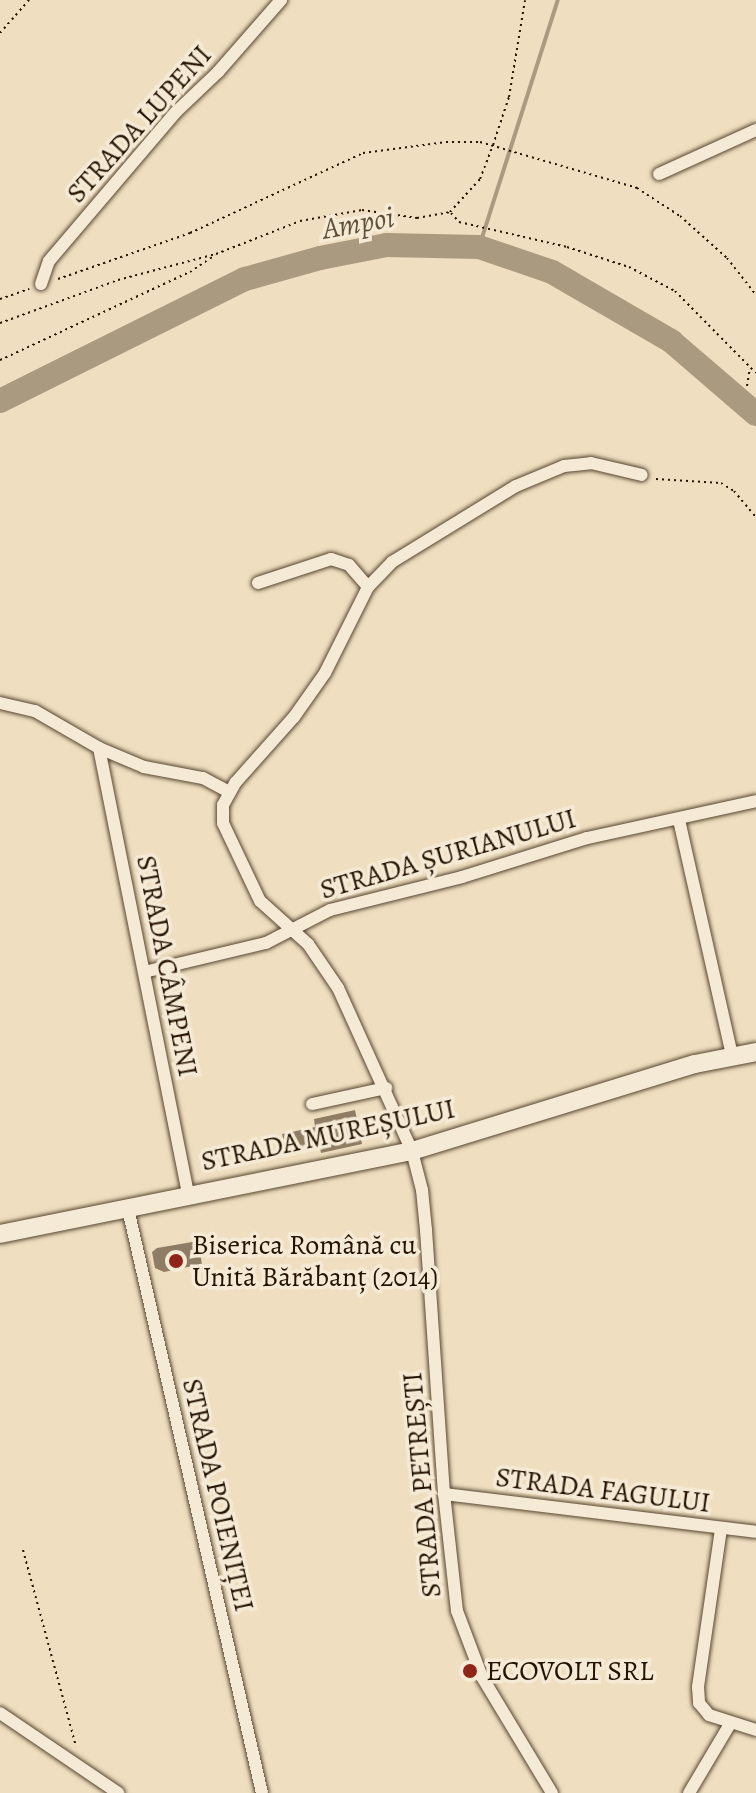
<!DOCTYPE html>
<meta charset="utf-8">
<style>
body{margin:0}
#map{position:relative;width:756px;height:1793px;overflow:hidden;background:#efdfc0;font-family:Alegreya,serif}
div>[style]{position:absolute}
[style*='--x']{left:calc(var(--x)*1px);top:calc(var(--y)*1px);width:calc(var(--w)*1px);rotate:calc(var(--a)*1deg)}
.stream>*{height:4px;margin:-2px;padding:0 2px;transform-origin:2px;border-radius:2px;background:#aa9a7f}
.river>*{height:24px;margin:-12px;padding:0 12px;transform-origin:12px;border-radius:12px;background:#aa9a7f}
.building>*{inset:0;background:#8e7d64}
.path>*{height:2px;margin-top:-1px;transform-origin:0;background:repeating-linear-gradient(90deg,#241300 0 2px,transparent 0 6px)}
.roads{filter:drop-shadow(0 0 2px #574630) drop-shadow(0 0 2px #574630)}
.street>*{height:12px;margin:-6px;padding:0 6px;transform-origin:6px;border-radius:6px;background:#f5ead6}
.secondary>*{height:18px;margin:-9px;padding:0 9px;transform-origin:9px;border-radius:9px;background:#f5ead6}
.dots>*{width:22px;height:22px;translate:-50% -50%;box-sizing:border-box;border:4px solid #f5ead6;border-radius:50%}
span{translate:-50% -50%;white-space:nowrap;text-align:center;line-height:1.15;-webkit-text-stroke:7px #f5ead6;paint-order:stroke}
.street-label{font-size:28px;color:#241300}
.poi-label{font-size:28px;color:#241300}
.left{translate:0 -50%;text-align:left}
.water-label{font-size:30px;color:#605039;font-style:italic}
</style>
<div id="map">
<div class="stream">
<div style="--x:479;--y:247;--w:259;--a:-72.3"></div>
</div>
<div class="river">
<div style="--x:0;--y:401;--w:274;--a:-26.5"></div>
<div style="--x:245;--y:279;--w:78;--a:-15.6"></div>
<div style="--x:320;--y:258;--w:68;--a:-11"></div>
<div style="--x:387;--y:245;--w:92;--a:1.2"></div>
<div style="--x:479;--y:247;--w:77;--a:18.9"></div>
<div style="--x:552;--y:272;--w:138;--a:30.1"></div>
<div style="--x:671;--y:341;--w:112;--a:40.7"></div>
</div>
<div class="building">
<div style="clip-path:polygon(355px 1110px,362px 1144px,321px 1153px,320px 1148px,287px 1155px,282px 1134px,315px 1127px,314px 1119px)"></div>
<div style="clip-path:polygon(198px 1241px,202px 1264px,164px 1272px,155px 1268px,152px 1252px,157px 1248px)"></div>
</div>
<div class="path">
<div style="--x:0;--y:33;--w:44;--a:-48.7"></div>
<div style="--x:451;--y:213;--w:12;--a:48"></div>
<div style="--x:459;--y:222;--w:111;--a:13"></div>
<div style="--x:567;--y:247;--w:65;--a:17.9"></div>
<div style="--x:629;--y:267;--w:52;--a:27.6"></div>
<div style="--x:675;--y:291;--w:115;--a:45.4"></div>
<div style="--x:58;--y:279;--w:140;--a:-19.2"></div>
<div style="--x:190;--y:233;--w:191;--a:-24.8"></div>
<div style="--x:363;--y:153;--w:84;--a:-7.5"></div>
<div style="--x:446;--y:142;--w:34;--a:0"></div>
<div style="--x:480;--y:142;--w:164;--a:16.3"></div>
<div style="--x:637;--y:188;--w:51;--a:33.1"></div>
<div style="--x:680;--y:216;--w:63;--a:41.8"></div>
<div style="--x:727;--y:258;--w:47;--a:51.9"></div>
<div style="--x:0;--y:299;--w:31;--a:-19"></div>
<div style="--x:0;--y:323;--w:126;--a:-20"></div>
<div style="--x:118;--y:280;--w:101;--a:-14.9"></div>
<div style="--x:216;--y:254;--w:90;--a:-21.4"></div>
<div style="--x:300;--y:221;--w:63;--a:-10.1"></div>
<div style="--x:362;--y:210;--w:56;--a:8.3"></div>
<div style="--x:417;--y:218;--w:34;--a:-10"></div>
<div style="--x:450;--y:212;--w:45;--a:-47.7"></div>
<div style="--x:480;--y:179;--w:36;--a:-69"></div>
<div style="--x:493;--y:145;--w:51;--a:-71.6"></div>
<div style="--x:509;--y:97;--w:98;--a:-80.6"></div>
<div style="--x:0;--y:360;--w:209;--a:-24.9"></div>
<div style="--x:190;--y:272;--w:30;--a:-34"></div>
<div style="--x:747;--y:386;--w:18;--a:-81"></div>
<div style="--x:656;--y:479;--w:65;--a:3.5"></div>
<div style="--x:721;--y:483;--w:15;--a:32"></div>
<div style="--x:734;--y:491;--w:34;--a:50"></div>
<div style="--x:23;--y:1550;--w:204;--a:74.9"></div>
</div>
<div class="roads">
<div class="street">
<div style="--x:659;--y:174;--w:107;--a:-24.4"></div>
<div style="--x:41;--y:284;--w:24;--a:-71"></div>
<div style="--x:49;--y:261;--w:196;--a:-49.6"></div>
<div style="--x:176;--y:112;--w:58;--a:-43.6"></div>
<div style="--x:218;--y:72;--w:96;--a:-48.8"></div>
<div style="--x:258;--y:583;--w:77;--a:-18.2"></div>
<div style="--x:331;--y:559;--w:19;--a:18"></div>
<div style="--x:349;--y:565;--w:29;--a:49"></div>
<div style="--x:0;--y:703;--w:36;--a:13"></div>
<div style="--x:35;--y:711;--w:74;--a:30"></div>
<div style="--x:99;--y:748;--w:49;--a:22.9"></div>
<div style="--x:144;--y:767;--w:60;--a:10.6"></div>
<div style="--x:203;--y:778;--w:30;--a:28"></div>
<div style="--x:99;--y:748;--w:455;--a:78.7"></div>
<div style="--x:679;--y:820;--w:241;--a:77.3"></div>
<div style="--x:144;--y:972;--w:125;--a:-13.4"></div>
<div style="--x:266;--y:943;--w:72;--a:-27.3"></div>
<div style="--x:330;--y:910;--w:136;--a:-14"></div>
<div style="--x:462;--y:877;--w:131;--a:-17.3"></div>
<div style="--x:587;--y:838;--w:173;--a:-12.3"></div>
<div style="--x:312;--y:1104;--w:76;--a:-12.2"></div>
<div style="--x:128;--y:1209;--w:599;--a:77.08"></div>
<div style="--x:444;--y:1494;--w:314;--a:6.9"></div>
<div style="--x:721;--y:1529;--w:160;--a:98.3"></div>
<div style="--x:698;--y:1687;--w:16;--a:86"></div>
<div style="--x:699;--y:1703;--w:16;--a:50"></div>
<div style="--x:709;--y:1715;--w:49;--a:17.7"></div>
<div style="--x:0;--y:1713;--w:143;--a:34.1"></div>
<div style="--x:552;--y:1793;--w:135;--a:-121.1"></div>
<div style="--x:482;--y:1677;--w:71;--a:-110.7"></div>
<div style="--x:457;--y:1611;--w:118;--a:-96.3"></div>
<div style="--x:444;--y:1494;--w:265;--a:-93.9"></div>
<div style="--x:426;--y:1230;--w:40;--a:-95.7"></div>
<div style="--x:422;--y:1190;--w:40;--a:-104.4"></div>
<div style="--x:412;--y:1151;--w:179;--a:-114.4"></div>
<div style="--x:338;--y:988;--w:53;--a:-124.3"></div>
<div style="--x:308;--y:944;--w:64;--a:-138.1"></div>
<div style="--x:260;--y:901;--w:86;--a:-115.4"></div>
<div style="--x:223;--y:823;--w:18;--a:-90"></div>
<div style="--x:223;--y:805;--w:26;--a:-61"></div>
<div style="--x:236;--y:782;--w:87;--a:-48.3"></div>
<div style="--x:294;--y:717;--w:54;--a:-54.8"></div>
<div style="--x:325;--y:673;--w:96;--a:-63.4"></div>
<div style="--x:368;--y:587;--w:35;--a:-46"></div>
<div style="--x:392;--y:562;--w:145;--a:-31.5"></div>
<div style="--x:516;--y:486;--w:52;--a:-22.6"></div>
<div style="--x:564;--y:466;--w:27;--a:-6"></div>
<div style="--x:591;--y:463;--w:52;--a:13.2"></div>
<div style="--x:689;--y:1793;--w:80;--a:-59.3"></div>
</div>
<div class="secondary">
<div style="--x:0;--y:1234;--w:420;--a:-11.4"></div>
<div style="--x:412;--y:1151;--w:296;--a:-17.1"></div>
<div style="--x:695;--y:1064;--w:62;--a:-11.1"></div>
</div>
</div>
<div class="dots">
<div style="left:176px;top:1261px;background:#8f2418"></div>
<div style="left:470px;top:1671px;background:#8f2418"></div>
</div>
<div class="street-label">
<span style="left:139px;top:124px;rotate:-48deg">STRADA LUPENI</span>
<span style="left:448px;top:854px;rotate:-16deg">STRADA ȘURIANULUI</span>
<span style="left:167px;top:966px;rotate:79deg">STRADA CÂMPENI</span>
<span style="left:328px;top:1135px;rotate:-12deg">STRADA MUREȘULUI</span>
<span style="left:422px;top:1485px;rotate:-95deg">STRADA PETREȘTI</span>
<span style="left:603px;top:1490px;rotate:7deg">STRADA FAGULUI</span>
<span style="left:218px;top:1495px;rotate:77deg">STRADA POIENIȚEI</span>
</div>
<div class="poi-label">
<span class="left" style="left:192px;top:1261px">Biserica Română cu<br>Unită Bărăbanț (2014)</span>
<span class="left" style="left:486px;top:1671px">ECOVOLT SRL</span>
</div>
<div class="water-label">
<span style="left:358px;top:223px;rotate:-10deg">Ampoi</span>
</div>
</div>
